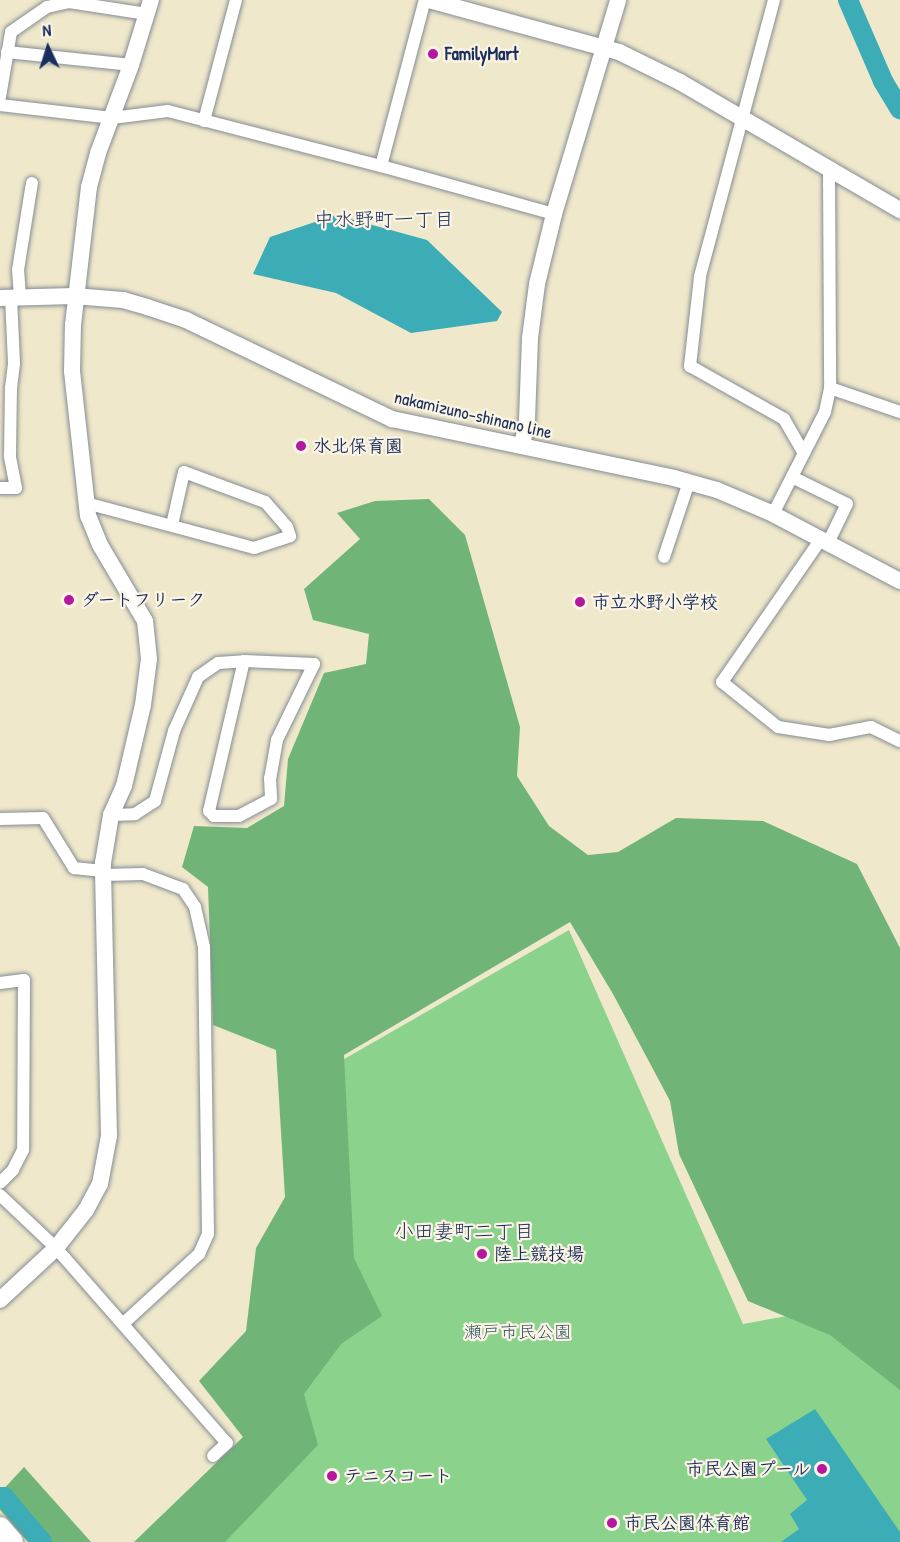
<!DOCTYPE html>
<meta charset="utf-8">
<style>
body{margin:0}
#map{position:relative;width:900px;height:1542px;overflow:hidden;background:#efe8cb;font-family:"Patrick Hand","Klee One",sans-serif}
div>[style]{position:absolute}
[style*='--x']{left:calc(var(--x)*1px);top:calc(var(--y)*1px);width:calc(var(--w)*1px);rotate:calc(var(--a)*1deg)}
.green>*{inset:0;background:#8bd28c}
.forest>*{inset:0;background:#70b478}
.water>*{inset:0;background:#3cacb7}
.river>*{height:20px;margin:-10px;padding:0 10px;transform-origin:10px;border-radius:10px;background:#3cacb7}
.roads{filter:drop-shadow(0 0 2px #858c94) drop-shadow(0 0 2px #858c94)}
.street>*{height:12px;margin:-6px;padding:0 6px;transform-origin:6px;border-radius:6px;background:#fff}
.secondary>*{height:16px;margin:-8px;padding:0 8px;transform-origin:8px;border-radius:8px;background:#fff}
.highway>*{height:22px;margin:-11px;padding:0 11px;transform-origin:11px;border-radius:11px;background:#fff}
.dots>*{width:16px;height:16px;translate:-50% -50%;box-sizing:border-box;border:3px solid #fcf5e5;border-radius:50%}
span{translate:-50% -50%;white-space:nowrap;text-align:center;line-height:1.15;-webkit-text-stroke:4.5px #fcf5e5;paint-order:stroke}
.poi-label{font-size:18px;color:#1b2f5e;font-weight:700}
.left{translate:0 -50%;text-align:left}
.right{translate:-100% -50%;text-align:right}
.street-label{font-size:18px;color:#1b2f5e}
.park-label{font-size:18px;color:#37586a}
.neighbourhood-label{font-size:20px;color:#1b2f5e}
.north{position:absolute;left:18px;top:18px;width:60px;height:60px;-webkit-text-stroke:4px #fcf5e5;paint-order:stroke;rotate:356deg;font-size:16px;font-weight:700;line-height:24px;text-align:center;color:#1b2f5e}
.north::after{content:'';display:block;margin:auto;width:21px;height:27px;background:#1b2f5e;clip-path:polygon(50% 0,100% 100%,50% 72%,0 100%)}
</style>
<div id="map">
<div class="green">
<div style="clip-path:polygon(569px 930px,743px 1324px,900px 1296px,900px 1542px,160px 1542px,269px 1428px,308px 1322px,285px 1093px)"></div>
</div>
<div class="forest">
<div style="clip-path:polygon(429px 499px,465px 535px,520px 727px,517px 776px,549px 826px,588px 855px,618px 852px,676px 818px,763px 821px,857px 864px,900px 948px,900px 1390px,830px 1335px,748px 1301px,679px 1154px,670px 1101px,613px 994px,570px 922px,344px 1055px,354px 1258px,382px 1316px,341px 1344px,304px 1394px,318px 1445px,225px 1542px,134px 1542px,243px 1437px,199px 1381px,246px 1331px,256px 1248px,285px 1197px,276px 1050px,213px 1025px,208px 887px,182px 867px,194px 826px,247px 828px,284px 806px,288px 759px,324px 673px,366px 664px,369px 634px,313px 620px,304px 589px,360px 539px,337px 513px,375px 501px)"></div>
<div style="clip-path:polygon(24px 1467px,91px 1542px,28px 1542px,0 1510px,0 1493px)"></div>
</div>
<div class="water">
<div style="clip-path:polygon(336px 215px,427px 240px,502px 312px,497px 321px,411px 333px,336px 293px,253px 274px,270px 237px)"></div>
<div style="clip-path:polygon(815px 1409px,900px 1532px,900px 1542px,781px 1542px,799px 1529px,790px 1514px,807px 1500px,766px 1439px)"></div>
</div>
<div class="river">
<div style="--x:848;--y:0;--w:88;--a:66.6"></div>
<div style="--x:883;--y:81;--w:33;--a:59"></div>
<div style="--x:0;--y:1497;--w:4;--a:0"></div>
<div style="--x:4;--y:1497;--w:59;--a:49.8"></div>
</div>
<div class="roads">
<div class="street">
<div style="--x:774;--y:0;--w:287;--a:105"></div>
<div style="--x:700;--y:277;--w:90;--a:96.4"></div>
<div style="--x:690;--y:366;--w:108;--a:29.4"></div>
<div style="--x:784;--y:419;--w:39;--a:60"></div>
<div style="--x:7;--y:52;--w:125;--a:6"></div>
<div style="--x:0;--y:97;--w:66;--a:-80.4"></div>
<div style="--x:11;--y:32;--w:44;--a:-34.8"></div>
<div style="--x:47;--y:7;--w:23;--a:-13"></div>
<div style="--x:69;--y:2;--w:79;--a:8.7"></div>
<div style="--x:0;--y:105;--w:113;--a:6.6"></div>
<div style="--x:112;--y:118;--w:56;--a:-7.1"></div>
<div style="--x:168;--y:111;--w:220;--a:14.5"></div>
<div style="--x:381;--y:166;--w:180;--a:15.5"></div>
<div style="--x:204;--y:121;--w:125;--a:-75.2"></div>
<div style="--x:381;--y:166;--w:172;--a:-75.2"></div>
<div style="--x:829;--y:169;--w:219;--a:89.7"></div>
<div style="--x:830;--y:388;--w:74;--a:18.9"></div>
<div style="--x:20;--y:297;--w:27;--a:-94"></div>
<div style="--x:18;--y:270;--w:88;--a:-80.9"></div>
<div style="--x:792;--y:477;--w:61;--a:26.1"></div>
<div style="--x:847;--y:504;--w:43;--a:116"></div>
<div style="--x:0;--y:488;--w:16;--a:0"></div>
<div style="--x:16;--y:488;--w:33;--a:-101"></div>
<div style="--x:10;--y:456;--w:68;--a:-89.2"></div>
<div style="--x:11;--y:388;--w:25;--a:-83"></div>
<div style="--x:14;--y:363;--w:65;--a:-92.6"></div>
<div style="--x:86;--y:503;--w:174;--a:15"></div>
<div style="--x:254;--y:548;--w:38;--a:-18"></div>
<div style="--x:290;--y:536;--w:9;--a:-108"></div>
<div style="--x:287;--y:527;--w:33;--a:-131"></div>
<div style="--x:265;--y:502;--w:86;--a:-159.7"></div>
<div style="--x:184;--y:472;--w:54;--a:102.8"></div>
<div style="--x:773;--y:514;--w:114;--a:-63"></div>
<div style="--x:825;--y:412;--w:25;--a:-78"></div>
<div style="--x:821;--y:539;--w:174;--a:124.7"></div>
<div style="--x:722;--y:682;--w:72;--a:38.8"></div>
<div style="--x:778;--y:727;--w:52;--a:8.9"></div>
<div style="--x:829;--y:735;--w:43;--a:-10.8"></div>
<div style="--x:871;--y:727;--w:32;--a:26"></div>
<div style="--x:664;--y:557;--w:79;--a:-71.6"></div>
<div style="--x:244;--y:661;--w:70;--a:2.5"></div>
<div style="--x:314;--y:664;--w:85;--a:116"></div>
<div style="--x:277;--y:740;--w:39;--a:100"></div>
<div style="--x:270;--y:778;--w:21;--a:87"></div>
<div style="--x:271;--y:799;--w:36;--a:152"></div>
<div style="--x:239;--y:816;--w:25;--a:180"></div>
<div style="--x:214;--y:816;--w:7;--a:-135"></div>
<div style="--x:209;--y:811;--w:154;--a:-76.9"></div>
<div style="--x:111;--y:815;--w:24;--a:-2"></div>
<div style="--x:135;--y:814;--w:24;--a:-33"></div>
<div style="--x:155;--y:801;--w:73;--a:-74.8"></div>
<div style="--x:174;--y:731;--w:59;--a:-66"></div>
<div style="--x:198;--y:677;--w:24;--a:-35"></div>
<div style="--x:218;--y:663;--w:26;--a:-4"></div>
<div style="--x:0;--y:819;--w:43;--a:-1.3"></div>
<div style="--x:43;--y:818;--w:59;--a:58.2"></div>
<div style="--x:74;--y:868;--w:29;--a:6"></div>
<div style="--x:103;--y:875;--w:40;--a:-1.4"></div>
<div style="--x:143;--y:874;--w:43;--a:20.6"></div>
<div style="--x:183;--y:889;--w:22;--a:56"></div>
<div style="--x:195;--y:907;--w:41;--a:77.3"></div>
<div style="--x:204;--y:947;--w:287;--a:89.2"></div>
<div style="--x:208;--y:1234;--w:22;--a:114"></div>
<div style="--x:199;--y:1254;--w:103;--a:137.4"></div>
<div style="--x:0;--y:983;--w:24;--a:-7"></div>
<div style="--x:24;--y:980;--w:170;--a:90.3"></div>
<div style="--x:23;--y:1150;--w:22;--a:117"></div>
<div style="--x:13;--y:1170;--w:18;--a:135"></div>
<div style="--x:0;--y:1195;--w:77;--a:43.4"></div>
<div style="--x:56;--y:1248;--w:259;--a:48.8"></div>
<div style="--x:227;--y:1443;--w:19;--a:137"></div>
</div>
<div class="secondary">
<div style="--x:429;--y:0;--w:197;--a:15.3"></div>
<div style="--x:619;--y:52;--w:68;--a:26.2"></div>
<div style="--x:680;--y:82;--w:255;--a:30.2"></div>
<div style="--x:0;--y:298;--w:74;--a:-1.5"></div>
<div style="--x:74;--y:296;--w:49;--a:4.7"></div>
<div style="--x:123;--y:300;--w:25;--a:16"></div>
<div style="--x:147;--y:307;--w:41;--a:18.4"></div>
<div style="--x:186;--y:320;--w:229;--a:25.7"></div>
<div style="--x:392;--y:419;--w:288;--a:11.8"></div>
<div style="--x:674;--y:478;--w:45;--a:15.6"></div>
<div style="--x:717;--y:490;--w:56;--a:22.9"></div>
<div style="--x:769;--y:512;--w:148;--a:27.8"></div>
<div style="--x:522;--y:446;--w:26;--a:-79"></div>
<div style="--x:527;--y:420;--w:82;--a:-87.9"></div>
<div style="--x:530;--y:338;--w:54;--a:-82.6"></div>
<div style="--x:537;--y:284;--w:72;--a:-76.3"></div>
<div style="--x:554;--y:214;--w:223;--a:-73.3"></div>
<div style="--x:0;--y:1300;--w:76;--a:-42.9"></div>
<div style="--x:56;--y:1248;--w:48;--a:-51.7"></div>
<div style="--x:86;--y:1210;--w:30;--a:-62"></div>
<div style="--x:100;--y:1184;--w:49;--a:-79.4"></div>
<div style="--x:109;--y:1136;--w:273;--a:-91.3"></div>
<div style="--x:103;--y:863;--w:49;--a:-80.5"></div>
<div style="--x:111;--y:815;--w:32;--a:-66"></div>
<div style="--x:124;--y:786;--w:83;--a:-76.8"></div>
<div style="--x:143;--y:705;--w:46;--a:-82.6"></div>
<div style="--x:149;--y:659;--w:38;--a:-96"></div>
<div style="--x:145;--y:621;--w:88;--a:-120.6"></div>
<div style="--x:100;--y:545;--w:31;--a:-112"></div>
<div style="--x:88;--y:516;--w:146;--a:-96.3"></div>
<div style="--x:72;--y:371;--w:46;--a:-88.8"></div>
<div style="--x:73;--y:325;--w:139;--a:-83.4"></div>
<div style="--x:89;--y:187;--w:35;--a:-75"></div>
<div style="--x:98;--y:153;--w:94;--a:-69.4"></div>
<div style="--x:131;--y:65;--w:68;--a:-72.9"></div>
</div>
<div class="highway">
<div style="--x:0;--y:1528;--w:18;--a:49"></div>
</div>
</div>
<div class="dots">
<div style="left:433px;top:54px;background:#b5179e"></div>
<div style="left:301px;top:446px;background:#b5179e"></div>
<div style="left:69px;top:600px;background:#b5179e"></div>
<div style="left:580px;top:602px;background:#b5179e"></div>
<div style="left:482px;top:1254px;background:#b5179e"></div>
<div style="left:822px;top:1469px;background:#b5179e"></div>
<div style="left:332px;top:1476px;background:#b5179e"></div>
<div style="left:612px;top:1523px;background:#b5179e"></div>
</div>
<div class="poi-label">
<span class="left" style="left:445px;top:54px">FamilyMart</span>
<span class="left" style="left:313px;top:446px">水北保育園</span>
<span class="left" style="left:81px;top:600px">ダートフリーク</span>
<span class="left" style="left:592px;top:602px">市立水野小学校</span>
<span class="left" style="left:494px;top:1254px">陸上競技場</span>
<span class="right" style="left:810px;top:1469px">市民公園プール</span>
<span class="left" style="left:344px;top:1476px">テニスコート</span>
<span class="left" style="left:624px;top:1523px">市民公園体育館</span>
</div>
<div class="street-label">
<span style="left:473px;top:415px;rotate:13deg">nakamizuno-shinano line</span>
</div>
<div class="park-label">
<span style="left:518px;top:1332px">瀬戸市民公園</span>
</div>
<div class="neighbourhood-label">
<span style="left:384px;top:218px">中水野町一丁目</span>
<span style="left:464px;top:1230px">小田妻町二丁目</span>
</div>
<div class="north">N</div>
</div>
